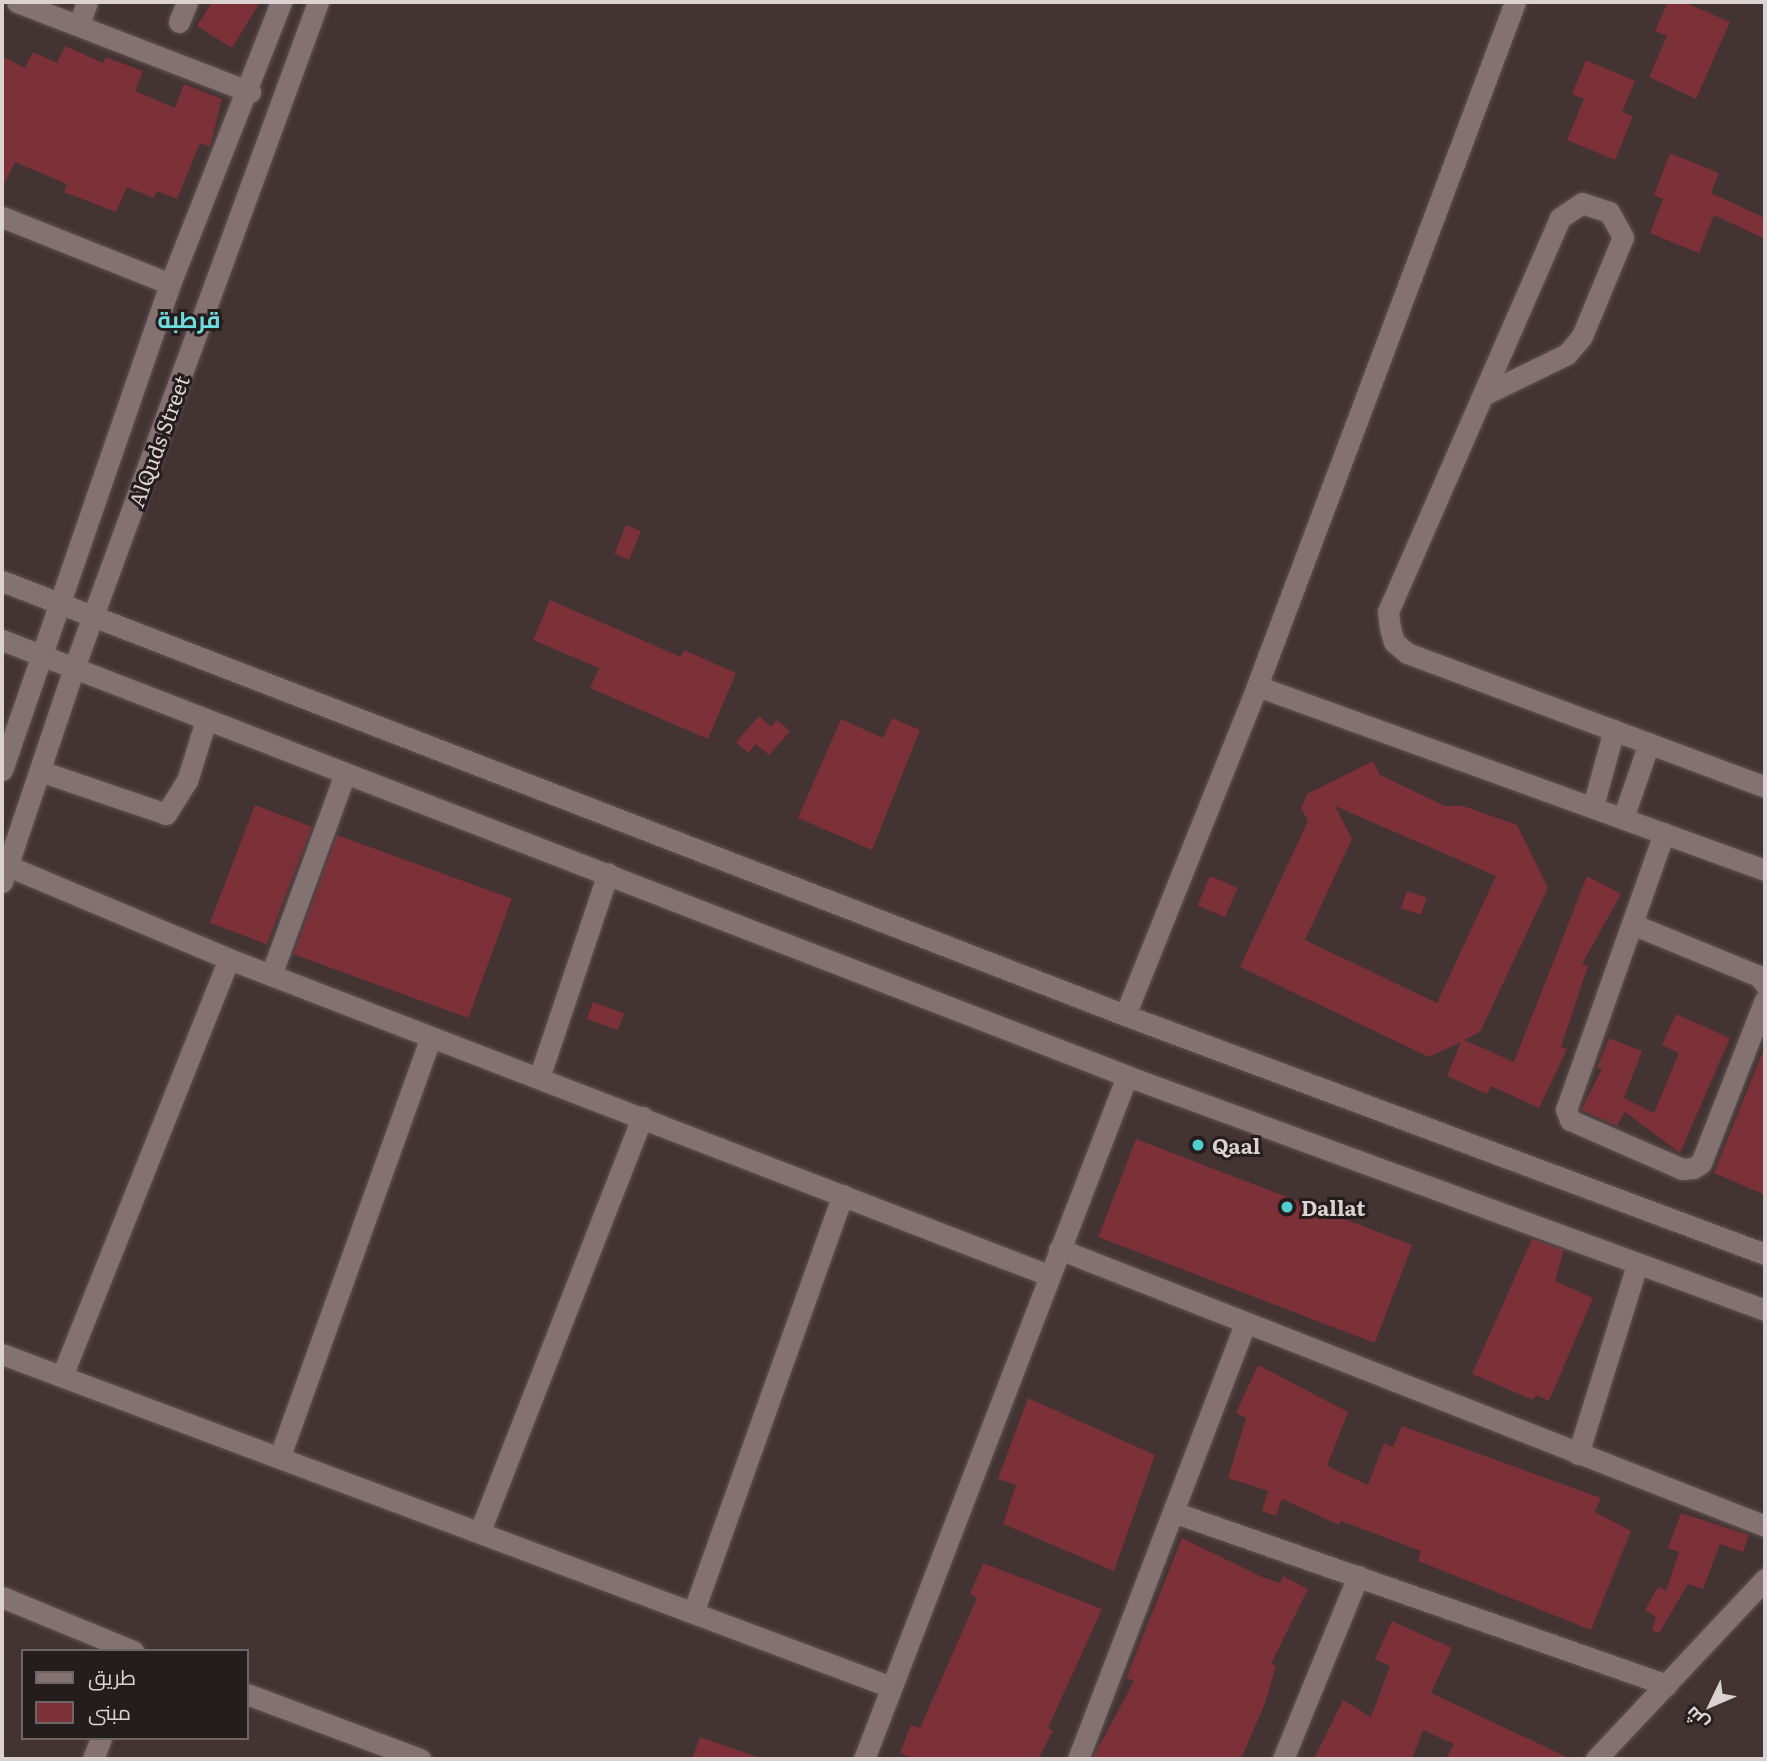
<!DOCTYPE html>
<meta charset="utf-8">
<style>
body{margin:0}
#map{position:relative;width:1767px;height:1761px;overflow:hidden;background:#433333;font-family:Literata,Cairo,serif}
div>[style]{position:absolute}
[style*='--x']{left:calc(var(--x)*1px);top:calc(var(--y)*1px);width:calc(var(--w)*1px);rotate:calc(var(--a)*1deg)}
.building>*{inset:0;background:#7c3038;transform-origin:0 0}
.roads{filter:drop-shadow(0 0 2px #5f5152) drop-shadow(0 0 2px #5f5152)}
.minor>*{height:21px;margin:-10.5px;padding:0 10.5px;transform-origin:10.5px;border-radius:10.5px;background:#847172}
.dots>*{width:19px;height:19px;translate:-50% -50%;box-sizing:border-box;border:4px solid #241c1d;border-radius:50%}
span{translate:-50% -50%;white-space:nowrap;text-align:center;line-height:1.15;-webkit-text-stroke:6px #241c1d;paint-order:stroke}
.street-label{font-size:21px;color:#dcd2d2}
.poi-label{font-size:21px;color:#dcd2d2;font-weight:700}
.left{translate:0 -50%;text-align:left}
.neighbourhood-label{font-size:23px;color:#6fdbdd;font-weight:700}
.frame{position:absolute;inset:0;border:4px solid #dcd2d2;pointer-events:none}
.legend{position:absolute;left:21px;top:1649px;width:228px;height:91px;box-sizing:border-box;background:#241c1d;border:2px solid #6e6565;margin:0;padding:9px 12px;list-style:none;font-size:21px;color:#dcd2d2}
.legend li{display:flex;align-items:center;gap:14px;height:35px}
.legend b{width:35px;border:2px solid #6e6565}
.north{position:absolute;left:1676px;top:1670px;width:70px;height:70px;-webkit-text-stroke:5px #241c1d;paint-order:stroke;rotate:226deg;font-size:19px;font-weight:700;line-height:28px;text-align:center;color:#dcd2d2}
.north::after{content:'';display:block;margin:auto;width:24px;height:32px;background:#dcd2d2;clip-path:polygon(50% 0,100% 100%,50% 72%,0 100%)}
</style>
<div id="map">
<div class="building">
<div style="clip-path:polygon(212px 2px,260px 2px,232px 48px,197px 26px)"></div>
<div style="clip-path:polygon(1668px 2px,1684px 2px,1730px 22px,1696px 99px,1649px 77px,1667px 36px,1655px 31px)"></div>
<div style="clip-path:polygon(65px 46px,103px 63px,106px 57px,143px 71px,135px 91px,175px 108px,184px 84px,222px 99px,210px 147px,200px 143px,177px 199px,157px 191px,154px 198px,127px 187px,116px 212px,64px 192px,67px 184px,15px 162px,2px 188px,2px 56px,25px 68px,33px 52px,57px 63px)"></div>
<div style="clip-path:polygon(1586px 60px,1635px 81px,1622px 112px,1633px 116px,1615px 160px,1567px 140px,1584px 99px,1572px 94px)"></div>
<div style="clip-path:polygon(1670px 153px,1719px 173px,1711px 193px,1765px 218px,1765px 239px,1714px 215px,1699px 253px,1650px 233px,1663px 199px,1654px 195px)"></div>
<div style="left:626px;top:525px;width:16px;height:31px;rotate:22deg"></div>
<div style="clip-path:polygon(550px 600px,681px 657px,684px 650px,736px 673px,708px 739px,590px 688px,599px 668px,533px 640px)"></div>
<div style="clip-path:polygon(759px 716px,771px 727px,777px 720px,790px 731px,769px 755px,756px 744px,748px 753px,736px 742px)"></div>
<div style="clip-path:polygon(892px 718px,920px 730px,872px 850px,798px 818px,841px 719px,883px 738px)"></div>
<div style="clip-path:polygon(evenodd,1373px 761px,1380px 775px,1445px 806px,1463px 806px,1517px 825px,1548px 888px,1480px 1032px,1464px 1040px,1514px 1062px,1587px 876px,1621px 894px,1582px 964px,1588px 966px,1561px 1047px,1567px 1049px,1539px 1108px,1491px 1086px,1487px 1094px,1447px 1076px,1461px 1042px,1429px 1057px,1240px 967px,1308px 821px,1301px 808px,1307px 794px,1373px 761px,1335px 806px,1496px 876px,1437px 1003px,1305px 940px,1352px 839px,1335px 806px)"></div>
<div style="left:255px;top:805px;width:61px;height:126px;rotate:21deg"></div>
<div style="left:337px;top:835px;width:186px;height:127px;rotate:20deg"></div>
<div style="left:1210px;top:876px;width:30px;height:32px;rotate:23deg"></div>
<div style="left:1407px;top:891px;width:21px;height:18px;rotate:19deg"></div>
<div style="left:593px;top:1002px;width:33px;height:18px;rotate:20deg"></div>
<div style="clip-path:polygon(1676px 1014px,1730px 1038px,1680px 1153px,1625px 1112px,1617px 1126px,1581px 1110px,1602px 1069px,1597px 1068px,1609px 1038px,1642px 1051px,1624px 1098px,1654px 1113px,1679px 1053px,1662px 1045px)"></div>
<div style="clip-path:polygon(1765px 1046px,1765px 1195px,1714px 1173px)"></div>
<div style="left:1136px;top:1139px;width:296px;height:105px;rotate:21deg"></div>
<div style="clip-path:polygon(1532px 1239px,1564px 1250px,1555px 1281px,1593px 1298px,1549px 1401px,1536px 1395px,1533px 1400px,1472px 1374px)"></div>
<div style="clip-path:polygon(1258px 1365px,1348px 1412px,1327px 1466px,1368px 1485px,1384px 1443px,1393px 1447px,1402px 1426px,1601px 1498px,1595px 1512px,1631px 1531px,1591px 1630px,1418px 1561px,1421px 1551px,1341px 1521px,1339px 1525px,1282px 1499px,1276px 1516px,1262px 1511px,1268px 1491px,1228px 1478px,1246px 1418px,1236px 1413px)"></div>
<div style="clip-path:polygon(1028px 1398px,1155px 1455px,1114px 1571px,1003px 1524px,1016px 1485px,998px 1479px)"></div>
<div style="clip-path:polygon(1681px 1513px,1749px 1535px,1743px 1552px,1720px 1544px,1703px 1589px,1688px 1584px,1659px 1633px,1652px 1630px,1656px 1617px,1645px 1610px,1658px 1587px,1666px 1591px,1679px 1552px,1668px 1548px)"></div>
<div style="clip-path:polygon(1182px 1538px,1262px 1577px,1280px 1583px,1283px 1576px,1308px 1589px,1271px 1664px,1276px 1666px,1265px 1703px,1241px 1759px,1092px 1759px,1134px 1681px,1126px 1678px)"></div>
<div style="clip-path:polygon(983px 1563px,1102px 1609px,1048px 1728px,1053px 1731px,1038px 1759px,915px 1759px,900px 1753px,911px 1725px,920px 1728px,977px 1598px,970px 1594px)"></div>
<div style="clip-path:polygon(1392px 1621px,1452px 1648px,1431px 1693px,1571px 1759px,1446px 1759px,1454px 1744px,1423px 1730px,1412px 1759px,1314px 1759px,1343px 1700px,1371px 1717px,1390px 1666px,1375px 1659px)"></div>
<div style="clip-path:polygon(700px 1737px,757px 1757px,756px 1759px,692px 1759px)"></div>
</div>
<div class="roads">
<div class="minor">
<div style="--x:17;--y:2;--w:250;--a:21.1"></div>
<div style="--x:179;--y:22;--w:22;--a:-68"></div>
<div style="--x:79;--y:25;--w:24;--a:-71"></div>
<div style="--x:2;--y:217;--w:181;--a:21.7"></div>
<div style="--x:1483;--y:395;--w:93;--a:-26"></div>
<div style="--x:1567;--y:354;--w:23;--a:-50"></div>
<div style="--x:1582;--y:336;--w:107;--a:-67.5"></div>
<div style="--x:1623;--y:237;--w:29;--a:-119"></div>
<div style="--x:1609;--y:212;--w:28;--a:-162"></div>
<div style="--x:1582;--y:203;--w:27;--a:146"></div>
<div style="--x:1560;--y:218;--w:430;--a:113.6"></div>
<div style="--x:1388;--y:612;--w:16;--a:83"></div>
<div style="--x:1390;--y:628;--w:15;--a:74"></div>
<div style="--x:1394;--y:642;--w:17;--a:40"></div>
<div style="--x:1407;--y:653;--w:382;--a:20.5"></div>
<div style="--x:2;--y:581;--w:1204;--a:21.13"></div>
<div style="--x:1125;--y:1015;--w:683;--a:20.48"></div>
<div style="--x:2;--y:640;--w:1207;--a:21.18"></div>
<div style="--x:1127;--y:1076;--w:680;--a:20.14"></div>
<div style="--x:1257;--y:686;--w:540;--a:19.91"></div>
<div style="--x:2;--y:770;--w:514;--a:-70.93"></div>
<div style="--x:170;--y:284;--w:303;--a:-68.5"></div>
<div style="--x:40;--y:771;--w:133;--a:18.8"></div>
<div style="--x:166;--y:814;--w:39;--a:-58"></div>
<div style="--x:187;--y:781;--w:64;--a:-72.7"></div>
<div style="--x:1593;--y:806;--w:79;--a:-74.6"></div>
<div style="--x:1623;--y:818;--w:79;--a:-70.9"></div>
<div style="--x:1664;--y:833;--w:293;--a:109.5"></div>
<div style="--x:1566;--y:1109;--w:12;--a:70"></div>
<div style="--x:1570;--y:1120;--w:122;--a:23.6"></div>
<div style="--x:1682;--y:1169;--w:11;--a:-5"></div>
<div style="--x:1693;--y:1168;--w:9;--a:-32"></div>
<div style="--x:1701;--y:1163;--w:175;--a:-68.6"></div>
<div style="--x:8;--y:866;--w:240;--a:22.8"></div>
<div style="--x:229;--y:959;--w:878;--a:21.1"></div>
<div style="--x:2;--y:882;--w:229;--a:-71.4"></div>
<div style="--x:75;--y:665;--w:706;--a:-69.87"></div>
<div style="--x:1632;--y:924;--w:137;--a:22.3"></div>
<div style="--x:1759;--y:976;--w:10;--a:53"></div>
<div style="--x:271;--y:975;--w:211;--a:-69.8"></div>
<div style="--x:1125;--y:1015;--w:354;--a:-68.1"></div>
<div style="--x:1257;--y:686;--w:731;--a:-69.33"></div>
<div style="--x:539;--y:1078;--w:216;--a:-71.4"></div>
<div style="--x:1059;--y:1249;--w:758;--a:21.42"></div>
<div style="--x:2;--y:1354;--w:949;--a:20.53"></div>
<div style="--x:62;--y:1376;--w:449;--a:-68.2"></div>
<div style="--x:1578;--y:1454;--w:199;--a:-72.7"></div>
<div style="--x:280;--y:1456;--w:445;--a:-70.2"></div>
<div style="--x:1173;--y:1512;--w:523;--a:19.3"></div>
<div style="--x:480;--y:1531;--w:445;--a:-68.6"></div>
<div style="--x:2;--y:1597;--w:142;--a:22.4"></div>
<div style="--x:694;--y:1610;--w:441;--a:-70.3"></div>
<div style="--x:247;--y:1694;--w:185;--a:20.6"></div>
<div style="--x:93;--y:1759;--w:22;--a:-69"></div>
<div style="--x:864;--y:1759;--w:732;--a:-68.94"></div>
<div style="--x:1078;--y:1759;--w:465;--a:-69"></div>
<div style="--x:1283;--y:1759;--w:198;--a:-67.7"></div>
<div style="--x:1596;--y:1759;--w:247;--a:-46.8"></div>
</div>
</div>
<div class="dots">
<div style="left:1198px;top:1145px;background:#52cdcf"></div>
<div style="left:1287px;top:1207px;background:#52cdcf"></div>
</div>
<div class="street-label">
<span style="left:158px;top:441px;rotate:-70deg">AlQuds Street</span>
</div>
<div class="poi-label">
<span class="left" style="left:1212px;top:1145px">Qaal</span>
<span class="left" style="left:1301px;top:1207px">Dallat</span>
</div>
<div class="neighbourhood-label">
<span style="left:189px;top:318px">قرطبة</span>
</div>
<div class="frame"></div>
<ul class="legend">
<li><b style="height:9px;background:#847172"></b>طريق</li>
<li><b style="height:19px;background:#7c3038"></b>مبنى</li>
</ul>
<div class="north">ش</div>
</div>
